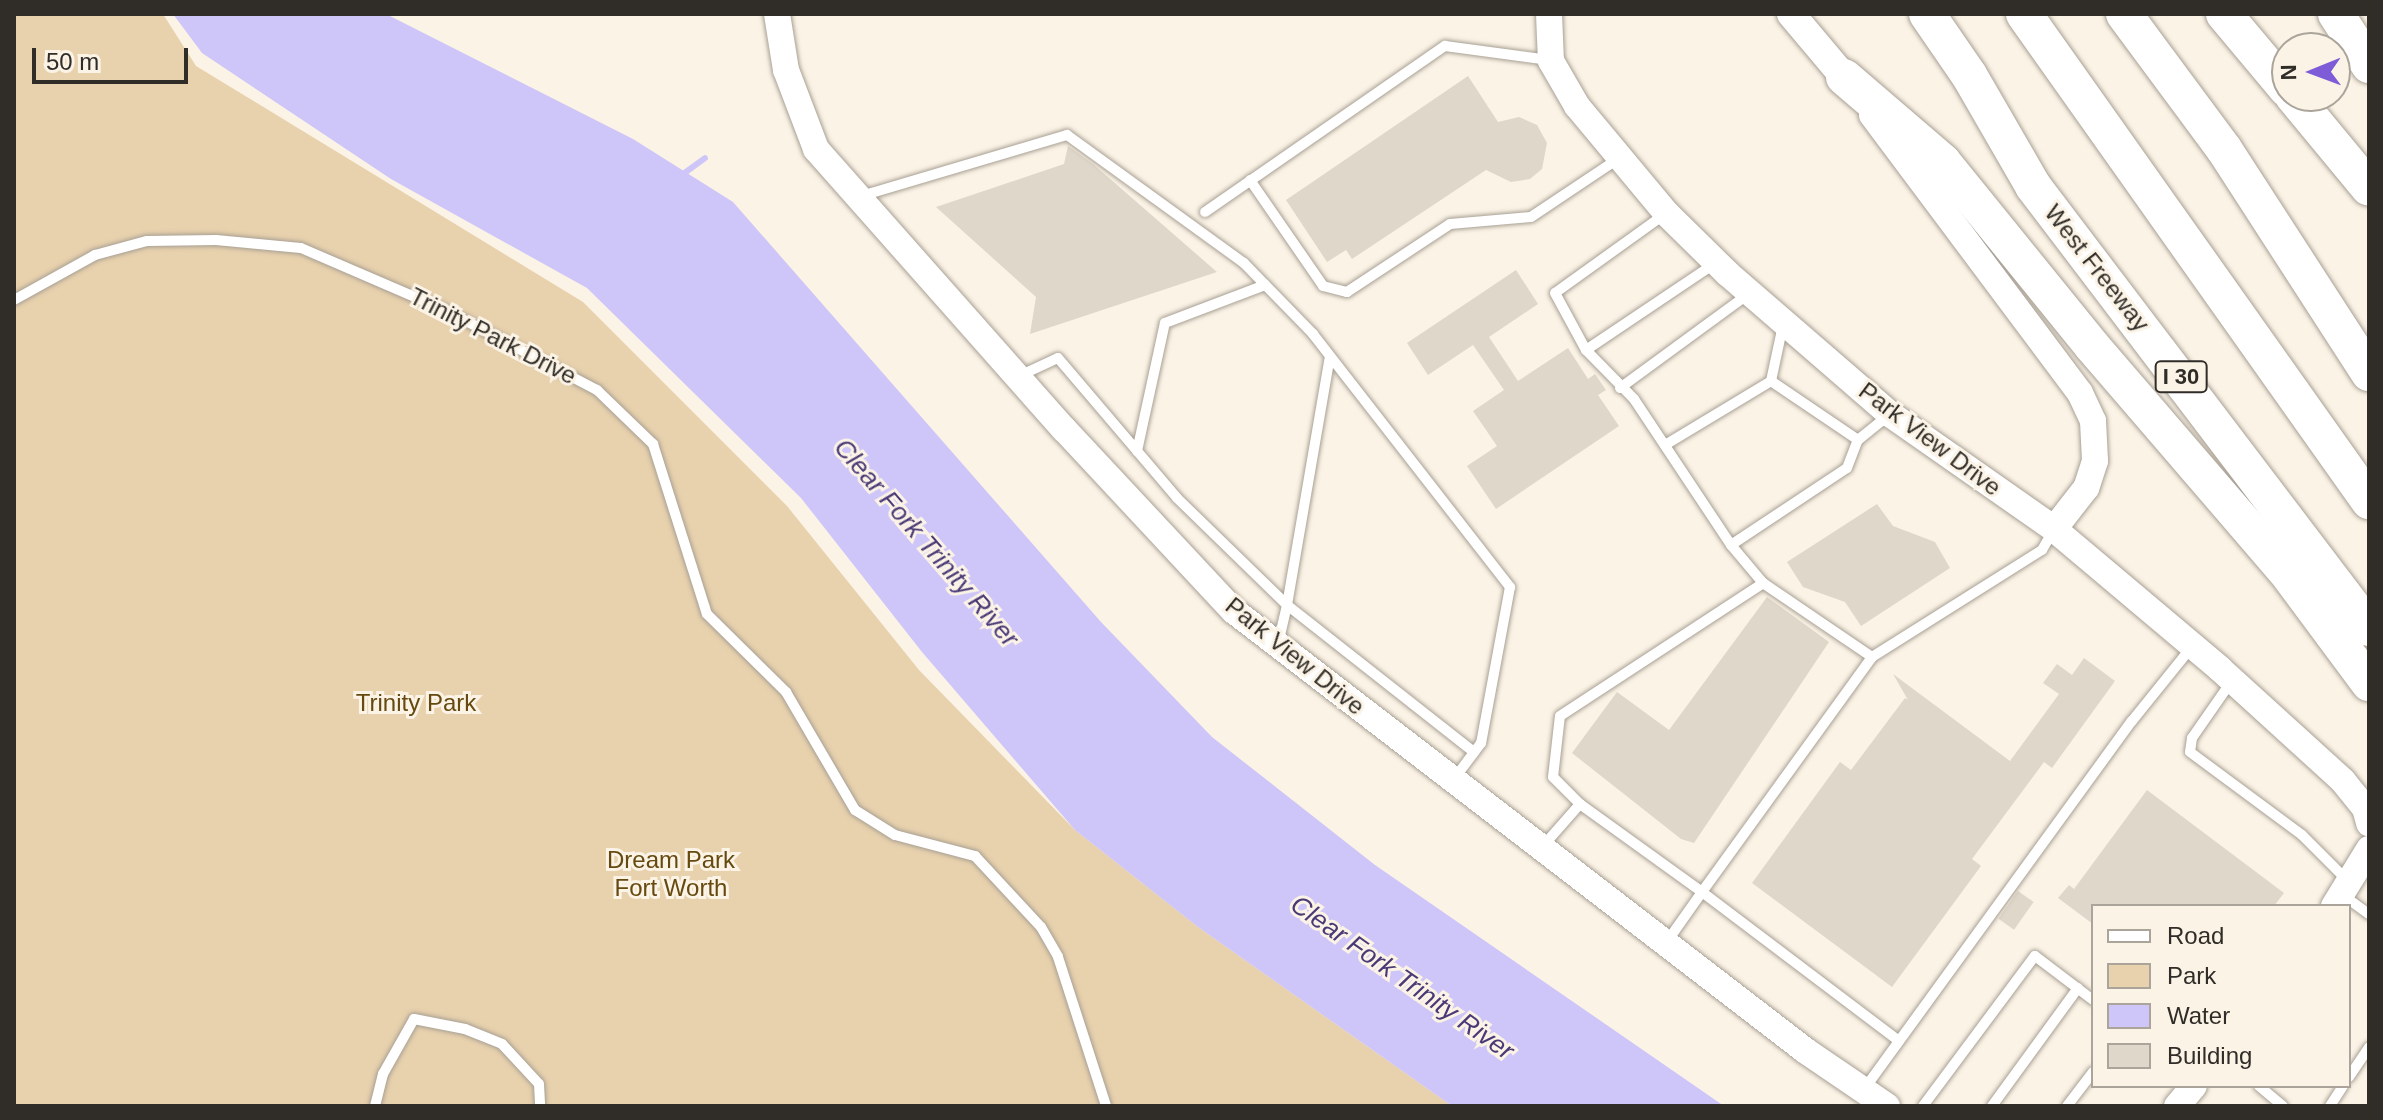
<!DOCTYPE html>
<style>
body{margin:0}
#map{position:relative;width:2383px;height:1120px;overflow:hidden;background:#fbf3e6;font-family:Helvetica,sans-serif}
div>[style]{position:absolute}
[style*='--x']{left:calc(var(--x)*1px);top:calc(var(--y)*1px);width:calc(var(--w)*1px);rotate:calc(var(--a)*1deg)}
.green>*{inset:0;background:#e8d1ad}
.water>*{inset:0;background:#cec5f8}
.stream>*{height:6px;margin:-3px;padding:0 3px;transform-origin:3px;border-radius:3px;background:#cec5f8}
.building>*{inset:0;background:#dfd7ca;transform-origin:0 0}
.roads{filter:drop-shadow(0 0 2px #a8a094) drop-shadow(0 0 2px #a8a094)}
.service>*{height:10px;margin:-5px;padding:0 5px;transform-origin:5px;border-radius:5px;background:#fff}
.tertiary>*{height:26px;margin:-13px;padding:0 13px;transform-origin:13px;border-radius:13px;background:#fff}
.secondary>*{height:28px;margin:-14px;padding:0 14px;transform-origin:14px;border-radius:14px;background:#fff}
.motorway>*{height:36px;margin:-18px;padding:0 18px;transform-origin:18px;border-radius:18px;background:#fff}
span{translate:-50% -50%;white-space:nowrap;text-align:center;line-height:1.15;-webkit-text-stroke:6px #fbf3e6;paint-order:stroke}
.shield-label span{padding:2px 6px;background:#fbf3e6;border:2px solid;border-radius:6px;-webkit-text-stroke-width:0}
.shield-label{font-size:22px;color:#302d28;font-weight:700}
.street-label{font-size:24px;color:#302d28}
.park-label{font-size:24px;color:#66490f}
.water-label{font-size:26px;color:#493a77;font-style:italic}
.frame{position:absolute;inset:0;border:16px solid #302d28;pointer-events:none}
.legend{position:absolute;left:2091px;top:904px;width:260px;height:184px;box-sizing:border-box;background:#fbf3e6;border:2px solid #aaa49a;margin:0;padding:10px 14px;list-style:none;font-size:24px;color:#302d28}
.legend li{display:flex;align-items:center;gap:16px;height:40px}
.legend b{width:40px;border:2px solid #aaa49a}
.north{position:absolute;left:2271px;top:32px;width:80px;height:80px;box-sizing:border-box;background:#fbf3e6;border:2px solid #aaa49a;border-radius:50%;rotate:269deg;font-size:22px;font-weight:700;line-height:32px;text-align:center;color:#302d28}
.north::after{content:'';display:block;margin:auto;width:28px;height:36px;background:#7f5cd7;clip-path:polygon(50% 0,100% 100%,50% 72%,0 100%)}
.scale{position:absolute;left:32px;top:48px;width:156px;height:36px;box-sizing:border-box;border:4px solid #302d28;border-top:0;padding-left:10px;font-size:24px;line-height:28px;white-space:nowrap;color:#302d28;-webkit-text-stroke:6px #fbf3e6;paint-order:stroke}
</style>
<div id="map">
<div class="green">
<div style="clip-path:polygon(14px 14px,163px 14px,196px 66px,583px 302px,787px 506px,919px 670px,1075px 830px,1198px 927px,1452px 1106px,14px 1106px)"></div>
</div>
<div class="water">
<div style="clip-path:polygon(173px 14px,386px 14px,633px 139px,733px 202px,1101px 622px,1212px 737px,1375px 865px,1724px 1106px,1452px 1106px,1198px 927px,1075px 830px,922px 652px,801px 498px,587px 288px,391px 179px,202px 53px)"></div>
</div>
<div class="stream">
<div style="--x:679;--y:177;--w:32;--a:-36"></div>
</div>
<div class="building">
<div style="clip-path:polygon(1468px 76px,1498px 122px,1519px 117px,1537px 125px,1547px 143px,1542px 169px,1530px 179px,1511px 182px,1486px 170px,1352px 259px,1346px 250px,1327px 262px,1286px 200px)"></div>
<div style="clip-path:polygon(1068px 146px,1093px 164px,1217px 272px,1030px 334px,1036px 297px,936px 207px,1064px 164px)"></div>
<div style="clip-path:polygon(1516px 270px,1538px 304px,1489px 337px,1518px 381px,1568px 348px,1588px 379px,1595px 374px,1606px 390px,1598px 395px,1619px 426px,1496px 509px,1467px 466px,1497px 446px,1473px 411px,1504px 390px,1473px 345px,1428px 375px,1407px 343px)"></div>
<div style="clip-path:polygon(1877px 504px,1893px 526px,1935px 542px,1950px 568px,1861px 626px,1845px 602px,1803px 587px,1787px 562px)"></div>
<div style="clip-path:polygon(1767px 597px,1829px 642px,1694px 843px,1681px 839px,1572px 753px,1617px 692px,1669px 730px)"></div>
<div style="clip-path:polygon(2084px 658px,2115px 681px,2052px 768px,2044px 762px,1972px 859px,1981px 866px,1892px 987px,1752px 883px,1840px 762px,1851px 770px,1905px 698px,1908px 700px,1893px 674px,2010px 761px,2059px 694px,2043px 683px,2057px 664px,2072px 675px)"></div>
<div style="clip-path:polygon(2147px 790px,2284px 893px,2274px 906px,2093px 906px,2093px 924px,2058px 898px,2069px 885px,2074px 889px)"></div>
<div style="left:2018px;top:891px;width:19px;height:34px;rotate:35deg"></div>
</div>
<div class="roads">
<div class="service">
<div style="--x:1250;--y:180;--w:129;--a:55.4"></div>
<div style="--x:1323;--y:286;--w:25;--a:14"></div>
<div style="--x:1347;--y:292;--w:123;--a:-33.4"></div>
<div style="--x:1450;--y:224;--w:81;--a:-4.9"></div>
<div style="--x:1531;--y:217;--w:106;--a:-33.8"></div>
<div style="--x:861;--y:196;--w:215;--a:-16.5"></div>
<div style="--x:1067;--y:135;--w:218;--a:35.9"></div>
<div style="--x:1244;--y:263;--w:99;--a:45.8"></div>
<div style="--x:1313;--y:334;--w:321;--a:52.1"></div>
<div style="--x:1510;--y:587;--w:159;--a:100.5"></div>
<div style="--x:1481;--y:743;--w:45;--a:126.9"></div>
<div style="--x:1205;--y:212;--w:292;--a:-34.7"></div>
<div style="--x:1445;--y:46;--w:105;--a:7.7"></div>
<div style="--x:1665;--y:214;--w:135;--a:144.3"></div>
<div style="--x:1555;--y:293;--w:65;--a:61.5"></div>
<div style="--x:1586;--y:350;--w:69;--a:45.6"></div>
<div style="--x:1634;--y:399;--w:175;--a:56.4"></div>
<div style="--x:1731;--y:545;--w:50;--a:49.9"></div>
<div style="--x:14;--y:300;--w:93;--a:-29.1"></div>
<div style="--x:95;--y:255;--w:54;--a:-15.1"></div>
<div style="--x:147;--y:241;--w:69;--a:-0.8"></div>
<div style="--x:216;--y:240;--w:85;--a:5.4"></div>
<div style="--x:301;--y:248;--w:159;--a:23.3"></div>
<div style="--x:447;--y:311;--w:170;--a:27.8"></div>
<div style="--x:597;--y:390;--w:78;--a:44"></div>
<div style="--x:653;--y:444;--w:178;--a:72.4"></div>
<div style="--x:707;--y:614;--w:111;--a:44.6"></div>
<div style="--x:786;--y:692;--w:137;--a:59.7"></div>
<div style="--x:855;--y:810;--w:47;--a:32"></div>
<div style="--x:895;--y:835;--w:83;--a:14.7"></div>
<div style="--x:975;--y:856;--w:97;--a:47.1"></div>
<div style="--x:1041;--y:927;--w:34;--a:60"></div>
<div style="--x:1058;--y:957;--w:157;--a:72.1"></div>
<div style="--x:1783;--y:325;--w:57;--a:102.1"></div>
<div style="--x:1771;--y:381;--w:105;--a:34.1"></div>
<div style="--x:1858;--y:440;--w:40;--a:-39"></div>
<div style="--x:1586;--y:350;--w:154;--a:-33.9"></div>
<div style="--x:1017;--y:377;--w:45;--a:-24.9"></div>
<div style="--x:1058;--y:358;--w:184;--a:49.6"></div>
<div style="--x:1177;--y:498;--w:153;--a:44.2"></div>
<div style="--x:1287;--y:605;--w:252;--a:-80.2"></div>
<div style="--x:1620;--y:388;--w:157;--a:-36.2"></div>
<div style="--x:1665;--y:445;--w:124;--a:-31.1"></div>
<div style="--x:1137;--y:451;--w:131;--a:-77.7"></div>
<div style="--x:1165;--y:323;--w:107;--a:-20.8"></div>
<div style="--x:1731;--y:545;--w:139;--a:-33.6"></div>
<div style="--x:1847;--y:468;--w:30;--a:-69"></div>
<div style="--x:1278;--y:644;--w:40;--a:-77"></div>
<div style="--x:1287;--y:605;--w:238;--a:38.2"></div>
<div style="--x:2231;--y:682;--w:68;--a:124.9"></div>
<div style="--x:2192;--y:738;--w:14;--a:98"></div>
<div style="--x:2190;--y:752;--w:139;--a:36.5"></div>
<div style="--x:2302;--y:835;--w:66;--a:45"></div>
<div style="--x:1580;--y:804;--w:38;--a:-135"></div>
<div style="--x:1553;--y:777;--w:61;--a:-83.5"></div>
<div style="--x:1560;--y:716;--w:243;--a:-33.2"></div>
<div style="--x:1763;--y:583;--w:132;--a:34.2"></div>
<div style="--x:1543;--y:846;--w:56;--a:-48.6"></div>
<div style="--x:1580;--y:804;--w:150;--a:35.8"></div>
<div style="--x:1702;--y:892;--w:290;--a:-54.1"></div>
<div style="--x:1872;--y:657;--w:201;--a:-32.2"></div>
<div style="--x:2042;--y:550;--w:24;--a:-60"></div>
<div style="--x:2344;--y:896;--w:31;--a:36"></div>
<div style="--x:1666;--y:943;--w:62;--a:-54.8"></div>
<div style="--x:1702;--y:892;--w:247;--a:37.1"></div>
<div style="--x:2349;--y:1077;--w:36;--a:-56"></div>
<div style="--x:2259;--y:1086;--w:31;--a:40"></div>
<div style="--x:1865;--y:1088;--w:454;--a:-54"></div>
<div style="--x:2132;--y:721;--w:94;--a:-51.1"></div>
<div style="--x:375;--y:1106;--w:33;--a:-76"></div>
<div style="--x:383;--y:1074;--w:63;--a:-60.6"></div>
<div style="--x:414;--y:1019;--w:52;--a:11.1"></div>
<div style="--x:465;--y:1029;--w:40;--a:22"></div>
<div style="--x:502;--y:1044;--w:54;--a:47.2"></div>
<div style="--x:539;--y:1084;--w:22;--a:87"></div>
<div style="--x:1923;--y:1106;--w:187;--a:-53.3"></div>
<div style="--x:2035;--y:956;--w:73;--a:37.2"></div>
<div style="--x:1992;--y:1106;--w:146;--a:-53.9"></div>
<div style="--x:2067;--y:1106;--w:43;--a:-52.6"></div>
<div style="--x:2330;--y:1106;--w:24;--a:-57"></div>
</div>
<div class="tertiary">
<div style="--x:777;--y:14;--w:57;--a:80.9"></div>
<div style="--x:786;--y:70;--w:85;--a:69.2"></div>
<div style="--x:816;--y:149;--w:374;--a:48.5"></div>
<div style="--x:1064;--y:429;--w:249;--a:47"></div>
<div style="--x:1234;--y:611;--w:722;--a:37.57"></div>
<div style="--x:1806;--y:1051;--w:98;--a:34.2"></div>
<div style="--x:1549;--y:14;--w:47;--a:87.6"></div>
<div style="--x:1551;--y:61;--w:52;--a:60"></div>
<div style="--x:1577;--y:106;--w:139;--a:50.2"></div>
<div style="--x:1666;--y:213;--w:86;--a:44.5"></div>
<div style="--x:1727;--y:273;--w:216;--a:40.9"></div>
<div style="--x:1890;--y:414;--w:200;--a:35"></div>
<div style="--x:2054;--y:529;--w:217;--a:40.1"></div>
<div style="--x:2220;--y:669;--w:166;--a:42.3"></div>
<div style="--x:2343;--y:781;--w:35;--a:51"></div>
<div style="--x:2365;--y:808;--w:16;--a:75"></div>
<div style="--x:1872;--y:115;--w:347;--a:53.2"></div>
<div style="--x:2080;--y:393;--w:31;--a:65"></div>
<div style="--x:2093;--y:421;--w:40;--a:87.1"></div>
<div style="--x:2095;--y:461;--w:28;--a:108"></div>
<div style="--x:2086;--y:488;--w:52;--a:128"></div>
<div style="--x:2334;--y:906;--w:67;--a:-58.4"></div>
<div style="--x:2177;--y:1106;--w:26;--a:-50"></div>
</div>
<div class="secondary">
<div style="--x:1791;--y:14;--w:82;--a:49.9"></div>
</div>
<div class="motorway">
<div style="--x:1927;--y:14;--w:74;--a:55.5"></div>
<div style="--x:1969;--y:75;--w:128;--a:60"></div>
<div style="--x:2033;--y:186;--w:555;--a:52.76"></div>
<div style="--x:2024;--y:14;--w:597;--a:54.69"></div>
<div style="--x:2124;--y:14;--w:168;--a:53.5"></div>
<div style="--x:2224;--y:149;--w:267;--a:57.1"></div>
<div style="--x:2224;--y:14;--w:98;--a:50"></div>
<div style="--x:2336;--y:14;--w:61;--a:57.1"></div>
<div style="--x:1844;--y:77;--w:130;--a:40.6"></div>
<div style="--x:1943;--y:162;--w:237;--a:51"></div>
<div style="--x:2092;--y:346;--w:296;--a:49.3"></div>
<div style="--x:2285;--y:570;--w:141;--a:53.4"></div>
<div style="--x:2293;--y:96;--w:119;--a:50.4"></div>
</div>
</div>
<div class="shield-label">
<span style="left:2181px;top:377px">I 30</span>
</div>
<div class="street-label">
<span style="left:2097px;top:268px;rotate:52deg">West Freeway</span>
<span style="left:493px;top:336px;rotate:27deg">Trinity Park Drive</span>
<span style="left:1930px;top:439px;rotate:37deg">Park View Drive</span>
<span style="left:1295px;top:656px;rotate:39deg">Park View Drive</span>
</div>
<div class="park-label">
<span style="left:416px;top:703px">Trinity Park</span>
<span style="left:671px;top:874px">Dream Park<br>Fort Worth</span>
</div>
<div class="water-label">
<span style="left:926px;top:543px;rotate:49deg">Clear Fork Trinity River</span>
<span style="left:1402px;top:978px;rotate:35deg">Clear Fork Trinity River</span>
</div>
<div class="frame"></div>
<ul class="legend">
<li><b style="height:10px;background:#fff"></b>Road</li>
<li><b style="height:22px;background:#e8d1ad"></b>Park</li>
<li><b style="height:22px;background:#cec5f8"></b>Water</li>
<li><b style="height:22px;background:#dfd7ca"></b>Building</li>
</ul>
<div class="north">N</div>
<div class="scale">50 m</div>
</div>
